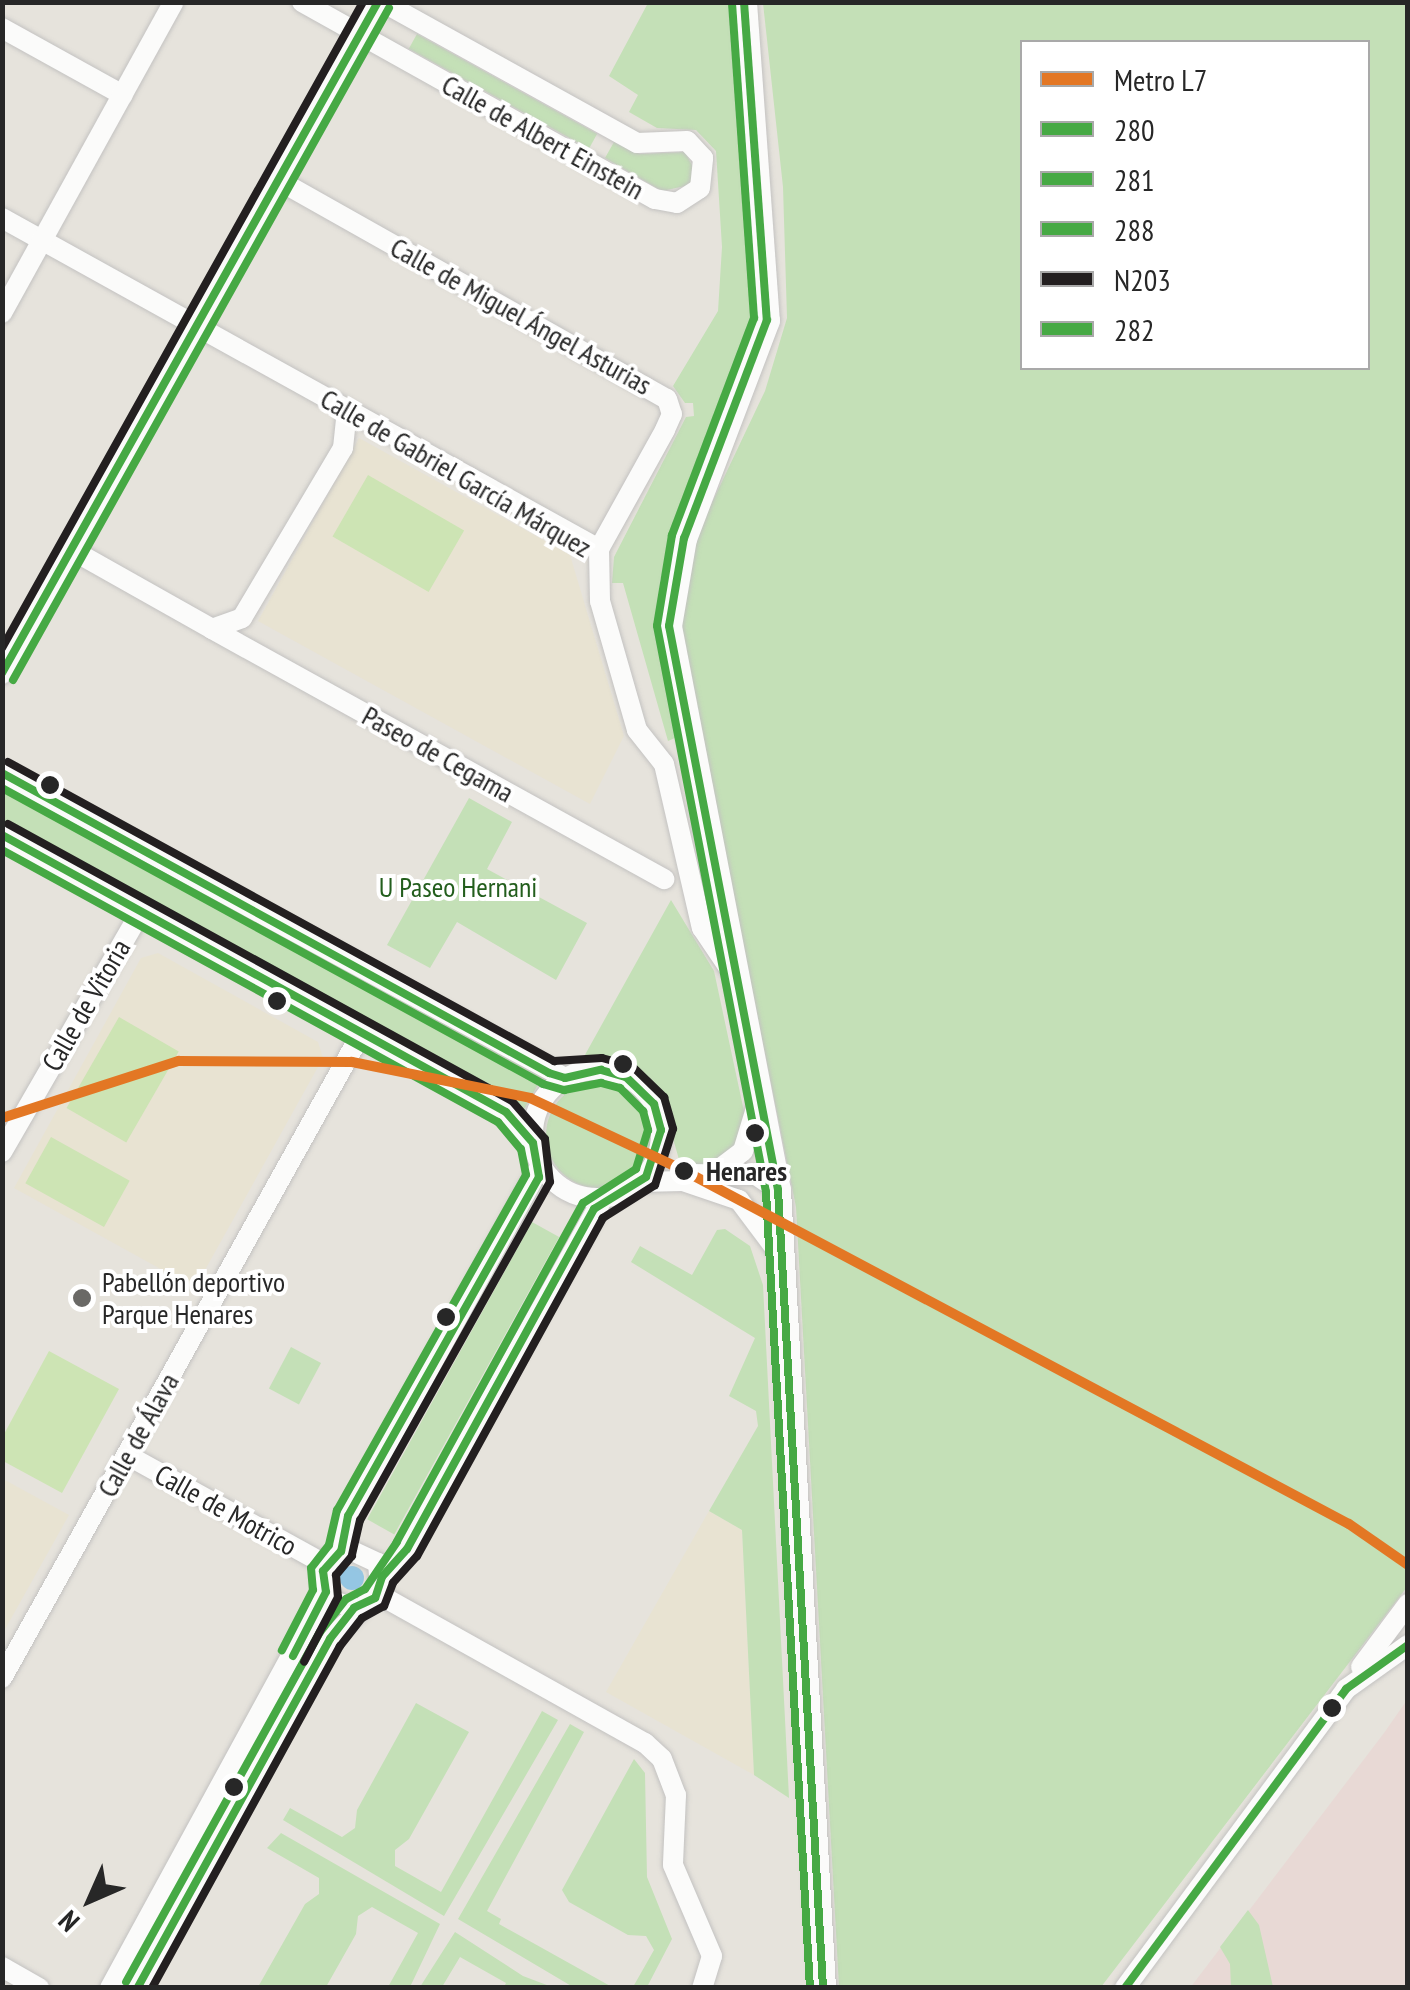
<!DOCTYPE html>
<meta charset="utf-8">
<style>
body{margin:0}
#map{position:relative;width:1410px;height:1990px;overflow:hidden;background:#e6e3dc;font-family:"PT Sans Narrow",sans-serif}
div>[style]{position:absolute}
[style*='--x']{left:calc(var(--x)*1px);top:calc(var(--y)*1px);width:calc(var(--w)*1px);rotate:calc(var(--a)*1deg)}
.education>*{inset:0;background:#e8e3d2}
.medical>*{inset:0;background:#e8d9d5}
.green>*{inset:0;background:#c4e0b7;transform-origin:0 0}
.round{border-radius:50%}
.pitch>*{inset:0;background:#cde4b4;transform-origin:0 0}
.water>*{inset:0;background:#94c6e3}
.roads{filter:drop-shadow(0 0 2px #c3c2c1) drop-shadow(0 0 2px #c3c2c1)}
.minor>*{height:20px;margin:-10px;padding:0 10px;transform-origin:10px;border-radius:10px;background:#fbfbfa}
.minor>.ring{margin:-10px;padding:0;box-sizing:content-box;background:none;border:20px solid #fbfbfa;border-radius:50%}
.tertiary>*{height:25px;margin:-12.5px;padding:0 12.5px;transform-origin:12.5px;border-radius:12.5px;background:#fbfbfa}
.bus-1>*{height:8px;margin:-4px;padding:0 4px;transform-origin:4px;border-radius:4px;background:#46a944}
.bus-2>*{height:8px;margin:-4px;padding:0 4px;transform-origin:4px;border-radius:4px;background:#46a944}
.bus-3>*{height:8px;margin:-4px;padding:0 4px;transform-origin:4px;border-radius:4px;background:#46a944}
.bus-4>*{height:8px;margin:-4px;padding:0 4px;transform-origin:4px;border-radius:4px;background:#231f20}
.bus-5>*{height:8px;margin:-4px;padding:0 4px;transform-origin:4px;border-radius:4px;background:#46a944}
.metro-1>*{height:10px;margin:-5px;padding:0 5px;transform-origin:5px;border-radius:5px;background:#e37724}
.dots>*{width:28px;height:28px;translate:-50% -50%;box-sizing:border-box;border:5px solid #fff;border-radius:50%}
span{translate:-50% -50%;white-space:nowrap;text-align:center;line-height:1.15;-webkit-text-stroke:8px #fff;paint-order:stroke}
.street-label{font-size:28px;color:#272727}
.park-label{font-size:28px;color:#235e1d}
.stop-label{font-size:28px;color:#272727;font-weight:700}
.left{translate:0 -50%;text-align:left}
.poi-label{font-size:28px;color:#272727}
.frame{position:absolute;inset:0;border:5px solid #272727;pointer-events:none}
.legend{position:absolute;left:1020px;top:40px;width:350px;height:330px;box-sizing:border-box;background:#fff;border:2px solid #a9a9a9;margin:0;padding:12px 18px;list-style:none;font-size:30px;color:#272727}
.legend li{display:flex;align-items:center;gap:20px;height:50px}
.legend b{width:50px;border:2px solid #a9a9a9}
.north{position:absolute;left:40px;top:1850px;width:100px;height:100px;-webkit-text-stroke:8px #fff;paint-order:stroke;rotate:225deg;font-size:28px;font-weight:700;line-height:40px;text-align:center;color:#272727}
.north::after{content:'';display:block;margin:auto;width:35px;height:45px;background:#272727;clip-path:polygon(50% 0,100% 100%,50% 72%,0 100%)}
</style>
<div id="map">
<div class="education">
<div style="clip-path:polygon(359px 438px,570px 555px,624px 736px,590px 804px,258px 621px)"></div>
<div style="clip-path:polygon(158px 953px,318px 1042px,323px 1058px,195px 1288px,14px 1188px,141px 958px)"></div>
<div style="clip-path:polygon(3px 1479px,69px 1515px,3px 1633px)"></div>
<div style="clip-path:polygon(709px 1511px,742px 1530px,754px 1775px,606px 1692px)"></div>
</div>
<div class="medical">
<div style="clip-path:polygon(1407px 1700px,1407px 1987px,1190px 1988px,1384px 1733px)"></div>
</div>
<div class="green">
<div style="clip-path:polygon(648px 3px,733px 3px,754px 303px,749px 337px,660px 580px,658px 647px,677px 737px,668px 741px,623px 583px,612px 583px,614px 557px,686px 417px,694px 416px,693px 403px,685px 403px,673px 386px,718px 311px,722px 247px,716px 151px,696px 130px,657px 128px,629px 112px,638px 95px,609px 76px)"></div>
<div style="clip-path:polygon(evenodd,763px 3px,1407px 3px,1407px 1587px,1101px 1987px,839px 1987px,796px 1207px,682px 642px,681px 601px,699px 530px,765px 391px,787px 318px,783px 187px,763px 3px,1022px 42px,1368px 42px,1368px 368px,1022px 368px,1022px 42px)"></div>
<div style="left:417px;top:34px;width:206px;height:17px;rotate:29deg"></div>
<div style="clip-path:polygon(614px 142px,640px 154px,685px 152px,695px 171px,690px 185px,662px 191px,605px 158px)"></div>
<div style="left:3px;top:779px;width:616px;height:48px;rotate:29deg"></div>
<div style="clip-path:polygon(469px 798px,512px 822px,487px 869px,587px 923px,556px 980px,457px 922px,430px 968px,387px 945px)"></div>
<div style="clip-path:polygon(671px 900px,714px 971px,745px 1116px,744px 1134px,719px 1166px,680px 1163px,666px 1114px,637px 1074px,581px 1062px)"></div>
<div class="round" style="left:546px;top:1082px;width:106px;height:106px"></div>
<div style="left:532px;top:1222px;width:31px;height:340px;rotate:29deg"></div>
<div style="clip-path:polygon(725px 1229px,750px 1246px,763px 1285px,789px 1798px,754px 1775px,742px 1530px,709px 1511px,758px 1426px,756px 1411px,729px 1396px,755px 1338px,631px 1262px,640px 1246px,692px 1275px,717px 1230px)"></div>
<div style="left:291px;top:1347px;width:34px;height:47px;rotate:28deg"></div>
<div style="clip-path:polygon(416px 1703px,469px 1732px,409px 1839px,395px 1850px,395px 1866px,441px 1892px,542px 1711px,558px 1720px,444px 1916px,283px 1820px,290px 1808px,342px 1837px,355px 1828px,357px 1810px)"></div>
<div style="clip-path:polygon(570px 1724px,584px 1732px,487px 1911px,501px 1919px,499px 1924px,612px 1987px,573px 1987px,458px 1919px)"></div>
<div style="clip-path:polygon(634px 1759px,645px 1773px,647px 1877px,672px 1939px,647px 1987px,633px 1987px,654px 1950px,646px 1936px,628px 1935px,569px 1902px,562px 1890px)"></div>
<div style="clip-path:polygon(281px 1833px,440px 1924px,410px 1987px,388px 1987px,418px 1933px,372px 1907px,358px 1916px,356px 1934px,326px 1987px,258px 1987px,305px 1904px,319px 1894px,319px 1878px,267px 1848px)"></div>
<div style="clip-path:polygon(1248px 1910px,1259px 1925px,1273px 1987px,1231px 1987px,1230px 1964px,1220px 1947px)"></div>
<div style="clip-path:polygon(455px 1932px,523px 1976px,552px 1987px,504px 1987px,506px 1983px,460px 1957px,442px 1987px,420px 1987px)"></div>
</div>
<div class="pitch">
<div style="left:368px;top:475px;width:111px;height:71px;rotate:30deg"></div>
<div style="left:119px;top:1017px;width:69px;height:105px;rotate:30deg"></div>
<div style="left:51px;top:1137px;width:90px;height:53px;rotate:29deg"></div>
<div style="clip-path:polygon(49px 1351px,119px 1389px,62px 1493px,3px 1461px,3px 1436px)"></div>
</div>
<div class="water">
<div class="round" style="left:340px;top:1566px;width:24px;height:24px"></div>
</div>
<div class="roads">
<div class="minor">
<div style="--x:302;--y:2;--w:404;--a:29.2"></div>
<div style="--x:655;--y:199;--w:22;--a:10"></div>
<div style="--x:677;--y:203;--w:27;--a:-33"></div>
<div style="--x:700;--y:188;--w:30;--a:-84"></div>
<div style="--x:703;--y:158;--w:23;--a:-133"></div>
<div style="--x:687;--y:141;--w:50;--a:177.7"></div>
<div style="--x:637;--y:143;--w:291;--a:-151"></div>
<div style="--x:2;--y:28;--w:138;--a:29"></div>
<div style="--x:278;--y:180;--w:446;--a:29.4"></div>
<div style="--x:667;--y:399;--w:16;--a:72"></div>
<div style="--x:672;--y:414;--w:17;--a:114"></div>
<div style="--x:665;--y:430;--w:136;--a:119"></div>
<div style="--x:2;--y:218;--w:683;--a:29.01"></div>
<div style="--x:599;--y:549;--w:52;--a:88.9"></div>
<div style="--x:600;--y:601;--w:134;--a:74"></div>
<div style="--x:637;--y:730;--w:43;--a:51.5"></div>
<div style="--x:664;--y:764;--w:168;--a:77"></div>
<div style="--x:702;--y:928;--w:59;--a:56"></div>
<div style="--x:2;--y:313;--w:355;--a:-61.1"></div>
<div style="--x:72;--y:550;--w:161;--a:29.4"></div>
<div style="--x:212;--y:629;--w:32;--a:-20"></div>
<div style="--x:242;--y:618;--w:198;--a:-59.3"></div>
<div style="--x:343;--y:448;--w:38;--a:-84"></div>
<div style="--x:212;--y:629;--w:517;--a:28.95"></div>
<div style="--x:2;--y:674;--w:770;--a:-60.77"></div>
<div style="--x:2;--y:773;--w:640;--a:28.45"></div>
<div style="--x:2;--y:835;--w:575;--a:28.79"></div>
<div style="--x:506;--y:1112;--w:41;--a:48.9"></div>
<div class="ring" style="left:533px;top:1070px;width:108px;height:108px"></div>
<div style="--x:2;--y:1152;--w:278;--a:-60"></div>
<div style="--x:714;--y:1173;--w:36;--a:-37"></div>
<div style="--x:743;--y:1151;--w:48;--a:-73.1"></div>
<div style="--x:690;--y:1174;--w:66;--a:0.9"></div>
<div style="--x:756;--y:1175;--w:27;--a:34"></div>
<div style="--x:640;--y:1182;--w:43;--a:-1.3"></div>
<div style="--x:683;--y:1181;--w:59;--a:18.7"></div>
<div style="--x:739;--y:1200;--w:70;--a:53.1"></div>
<div style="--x:127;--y:1455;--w:227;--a:28.9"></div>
<div style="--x:341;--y:1551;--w:36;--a:-79"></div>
<div style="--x:348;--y:1516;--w:401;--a:-61.2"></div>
<div style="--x:382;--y:1577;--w:38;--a:-48"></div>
<div style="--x:407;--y:1549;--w:401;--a:-60.8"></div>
<div style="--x:378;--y:1594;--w:306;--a:29.2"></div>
<div style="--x:645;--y:1743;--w:23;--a:43"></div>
<div style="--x:662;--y:1759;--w:39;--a:69"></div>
<div style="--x:676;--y:1795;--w:70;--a:92.5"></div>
<div style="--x:673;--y:1865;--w:99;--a:66.8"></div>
<div style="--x:712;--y:1956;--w:34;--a:107"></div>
<div style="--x:1361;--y:1667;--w:79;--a:-53.3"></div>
<div style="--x:2;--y:1678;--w:737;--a:-60.86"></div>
<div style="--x:2;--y:1967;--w:43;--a:29.6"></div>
<div style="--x:110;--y:1988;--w:451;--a:-61.4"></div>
<div style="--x:137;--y:1988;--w:399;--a:-61.1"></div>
<div style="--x:330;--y:1639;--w:70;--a:-44.4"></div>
<div style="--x:380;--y:1590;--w:27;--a:-94"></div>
<div style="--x:378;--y:1563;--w:33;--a:-155"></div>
<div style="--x:348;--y:1549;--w:22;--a:150"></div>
<div style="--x:329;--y:1560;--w:19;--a:111"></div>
<div style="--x:322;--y:1578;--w:25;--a:64"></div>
<div style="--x:333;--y:1601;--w:22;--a:18"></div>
<div style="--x:1125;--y:1988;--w:372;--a:-53.5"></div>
<div style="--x:1346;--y:1689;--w:76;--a:-35.4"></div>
</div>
<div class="tertiary">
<div style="--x:744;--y:2;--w:319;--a:85.9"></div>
<div style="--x:767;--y:320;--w:233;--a:110.8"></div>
<div style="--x:684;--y:538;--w:89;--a:99.7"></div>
<div style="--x:669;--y:626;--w:574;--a:79.06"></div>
<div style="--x:778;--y:1190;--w:799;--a:86.77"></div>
</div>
</div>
<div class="bus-1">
<div style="--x:744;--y:2;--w:319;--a:85.9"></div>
<div style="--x:767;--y:320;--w:233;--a:110.8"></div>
<div style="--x:684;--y:538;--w:89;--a:99.7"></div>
<div style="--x:669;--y:626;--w:574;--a:79.06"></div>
<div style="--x:778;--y:1190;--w:799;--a:86.77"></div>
<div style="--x:1125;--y:1988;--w:372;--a:-53.5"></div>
<div style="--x:1346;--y:1689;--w:76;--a:-35.4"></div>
</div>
<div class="bus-2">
<div style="--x:2;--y:673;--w:769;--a:-60.74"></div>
<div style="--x:2;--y:773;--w:624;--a:28.74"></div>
<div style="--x:549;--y:1073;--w:17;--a:17"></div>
<div style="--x:565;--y:1078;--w:37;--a:-13"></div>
<div style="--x:601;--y:1070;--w:26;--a:16"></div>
<div style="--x:626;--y:1077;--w:39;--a:44"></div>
<div style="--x:654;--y:1104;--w:27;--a:75"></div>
<div style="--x:661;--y:1130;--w:49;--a:107.7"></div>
<div style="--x:646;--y:1177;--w:61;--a:148.4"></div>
<div style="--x:594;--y:1209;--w:388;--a:118.8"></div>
<div style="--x:407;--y:1549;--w:38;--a:132"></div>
<div style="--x:382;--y:1577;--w:22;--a:108"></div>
<div style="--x:375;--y:1598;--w:23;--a:155"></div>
<div style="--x:354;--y:1608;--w:39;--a:128"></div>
<div style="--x:330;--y:1639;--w:399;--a:118.9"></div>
<div style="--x:2;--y:835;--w:575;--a:28.79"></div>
<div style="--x:506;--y:1112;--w:41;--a:48.9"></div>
<div style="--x:533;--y:1143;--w:35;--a:80"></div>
<div style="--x:539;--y:1177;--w:389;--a:119.4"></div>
<div style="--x:348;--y:1516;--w:36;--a:101"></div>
<div style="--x:341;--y:1551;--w:27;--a:132"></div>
<div style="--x:323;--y:1571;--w:21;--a:82"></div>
<div style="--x:326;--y:1592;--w:72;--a:117.3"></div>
</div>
<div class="bus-3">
<div style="--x:13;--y:680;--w:770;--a:-60.77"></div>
<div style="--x:2;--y:788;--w:617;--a:28.68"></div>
<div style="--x:543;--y:1084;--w:22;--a:16"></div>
<div style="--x:564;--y:1090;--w:38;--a:-11"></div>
<div style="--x:601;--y:1083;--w:20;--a:15"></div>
<div style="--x:620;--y:1088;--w:33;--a:45"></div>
<div style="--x:643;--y:1111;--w:20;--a:75"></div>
<div style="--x:648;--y:1130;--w:41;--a:107.1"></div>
<div style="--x:636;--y:1169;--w:63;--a:147.3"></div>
<div style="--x:583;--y:1203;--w:387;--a:118.8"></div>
<div style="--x:397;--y:1542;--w:57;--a:124.2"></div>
<div style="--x:365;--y:1589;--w:21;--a:152"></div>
<div style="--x:346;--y:1599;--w:42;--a:128.2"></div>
<div style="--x:320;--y:1632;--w:400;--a:119"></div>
<div style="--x:2;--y:850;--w:566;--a:28.74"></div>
<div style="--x:498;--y:1122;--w:35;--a:50"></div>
<div style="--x:521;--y:1149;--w:26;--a:79"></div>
<div style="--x:526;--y:1175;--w:385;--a:119.4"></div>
<div style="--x:337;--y:1510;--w:36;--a:103"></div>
<div style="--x:329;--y:1545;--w:29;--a:128"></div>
<div style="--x:311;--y:1568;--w:22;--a:85"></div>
<div style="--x:313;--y:1590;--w:68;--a:117.3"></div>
</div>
<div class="bus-4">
<div style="--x:2;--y:648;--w:740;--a:-60.8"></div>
<div style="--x:8;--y:762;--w:623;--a:28.71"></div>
<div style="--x:554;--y:1061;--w:48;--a:-3.6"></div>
<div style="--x:602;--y:1058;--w:31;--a:15"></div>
<div style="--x:632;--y:1066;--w:45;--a:44.1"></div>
<div style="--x:664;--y:1097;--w:33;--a:74"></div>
<div style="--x:673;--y:1129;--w:59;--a:107.8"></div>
<div style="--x:655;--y:1185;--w:62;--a:147.6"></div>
<div style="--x:603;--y:1218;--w:386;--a:118.8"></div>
<div style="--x:417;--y:1556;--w:36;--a:132"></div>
<div style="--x:393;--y:1583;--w:25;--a:111"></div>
<div style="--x:384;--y:1606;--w:25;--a:151"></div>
<div style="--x:362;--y:1618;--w:36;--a:128"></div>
<div style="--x:340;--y:1646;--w:390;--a:118.8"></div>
<div style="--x:8;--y:824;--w:575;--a:28.79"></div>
<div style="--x:512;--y:1101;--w:50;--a:49"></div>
<div style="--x:545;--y:1139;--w:43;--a:83.4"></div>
<div style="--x:550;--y:1182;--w:388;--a:119.3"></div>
<div style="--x:360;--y:1520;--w:37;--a:103"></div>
<div style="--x:352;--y:1556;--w:25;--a:130"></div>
<div style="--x:336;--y:1575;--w:22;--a:85"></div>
<div style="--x:338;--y:1597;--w:73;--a:117.6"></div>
</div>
<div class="bus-5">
<div style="--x:732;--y:3;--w:316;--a:86"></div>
<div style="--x:754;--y:318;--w:232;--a:110.7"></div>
<div style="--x:672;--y:535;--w:92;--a:99.4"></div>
<div style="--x:657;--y:626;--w:576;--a:79.1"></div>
<div style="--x:766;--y:1192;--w:797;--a:86.84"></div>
</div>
<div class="metro-1">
<div style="--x:2;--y:1118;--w:186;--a:-17.9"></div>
<div style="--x:179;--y:1061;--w:173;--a:0.3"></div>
<div style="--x:352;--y:1062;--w:182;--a:11.4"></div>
<div style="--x:530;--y:1098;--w:167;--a:25.2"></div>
<div style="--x:681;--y:1169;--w:756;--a:27.99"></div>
<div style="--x:1349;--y:1524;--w:72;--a:34.8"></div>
</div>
<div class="dots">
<div style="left:50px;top:785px;background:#272727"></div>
<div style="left:277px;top:1001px;background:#272727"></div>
<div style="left:623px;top:1064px;background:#272727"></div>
<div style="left:755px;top:1133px;background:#272727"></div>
<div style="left:684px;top:1171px;background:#272727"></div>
<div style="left:82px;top:1298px;background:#6a6966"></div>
<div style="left:446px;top:1317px;background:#272727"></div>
<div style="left:1332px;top:1708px;background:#272727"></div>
<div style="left:234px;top:1787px;background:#272727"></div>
</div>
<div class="street-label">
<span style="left:543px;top:137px;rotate:29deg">Calle de Albert Einstein</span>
<span style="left:521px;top:316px;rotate:29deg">Calle de Miguel Ángel Asturias</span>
<span style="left:456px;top:473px;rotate:30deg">Calle de Gabriel García Márquez</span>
<span style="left:438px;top:754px;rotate:29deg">Paseo de Cegama</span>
<span style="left:86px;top:1005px;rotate:-60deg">Calle de Vitoria</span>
<span style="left:138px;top:1435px;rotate:-61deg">Calle de Álava</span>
<span style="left:226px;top:1510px;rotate:29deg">Calle de Motrico</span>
</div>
<div class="park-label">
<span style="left:458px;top:887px">U Paseo Hernani</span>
</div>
<div class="stop-label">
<span class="left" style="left:706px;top:1171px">Henares</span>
</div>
<div class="poi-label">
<span class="left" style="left:102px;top:1298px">Pabellón deportivo<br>Parque Henares</span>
</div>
<div class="frame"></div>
<ul class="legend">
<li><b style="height:12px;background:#e37724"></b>Metro L7</li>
<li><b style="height:12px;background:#46a944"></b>280</li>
<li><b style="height:12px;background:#46a944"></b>281</li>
<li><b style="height:12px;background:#46a944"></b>288</li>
<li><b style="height:12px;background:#231f20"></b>N203</li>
<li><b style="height:12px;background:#46a944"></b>282</li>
</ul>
<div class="north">N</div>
</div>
